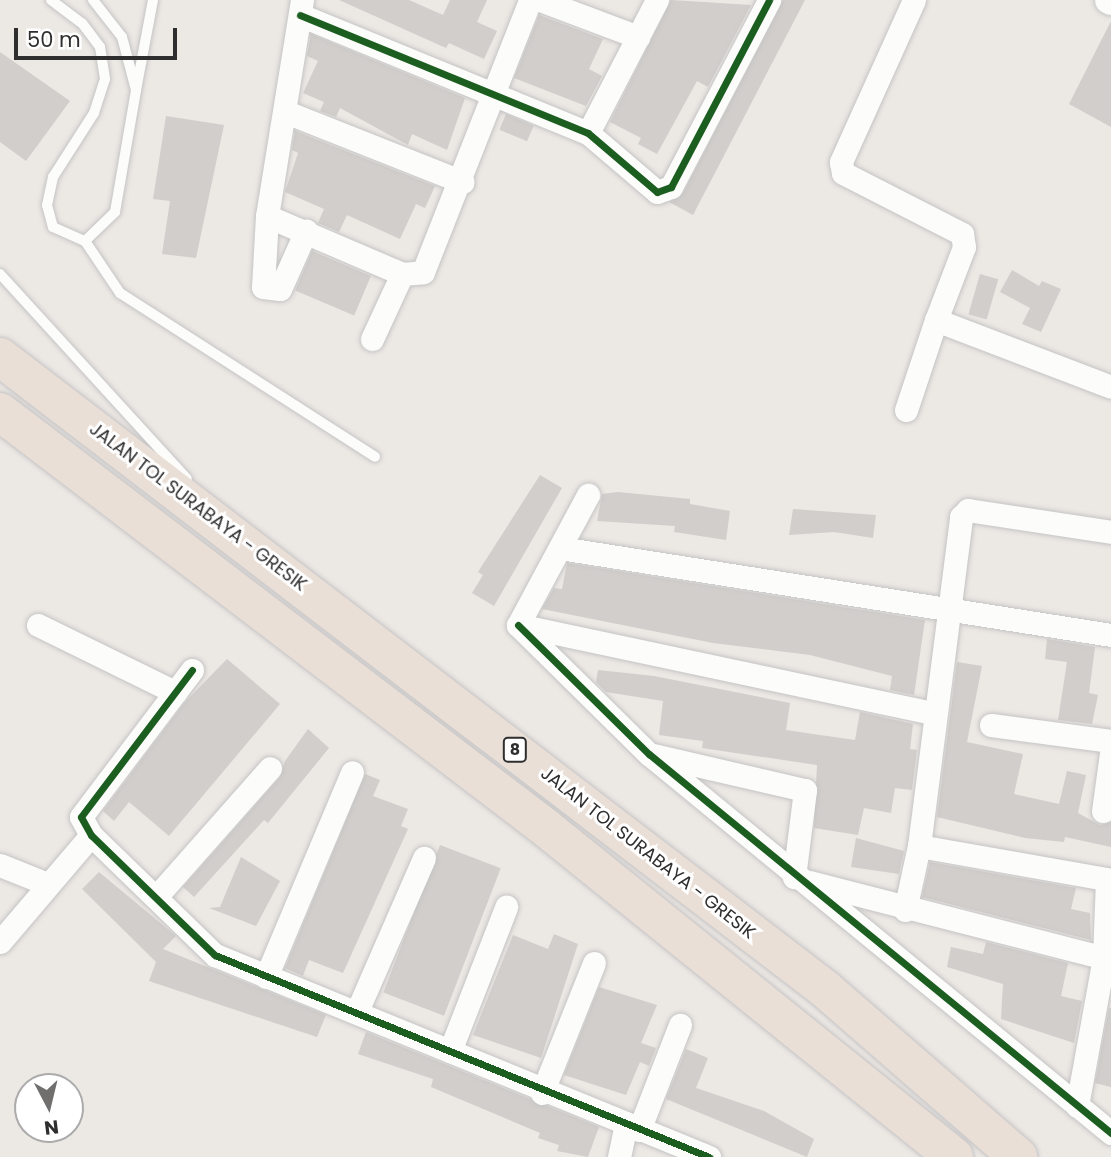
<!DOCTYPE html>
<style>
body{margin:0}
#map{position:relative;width:1111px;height:1157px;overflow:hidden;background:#ece8e4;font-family:Poppins,sans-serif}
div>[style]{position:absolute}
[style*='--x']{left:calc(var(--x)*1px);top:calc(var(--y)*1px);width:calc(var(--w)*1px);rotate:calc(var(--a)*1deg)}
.building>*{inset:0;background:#d1cecb;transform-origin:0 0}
.roads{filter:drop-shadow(0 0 2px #c5c4c5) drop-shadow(0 0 2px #c5c4c5)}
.service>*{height:10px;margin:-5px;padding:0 5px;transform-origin:5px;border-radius:5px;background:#fcfcfb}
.minor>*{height:23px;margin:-11.5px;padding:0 11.5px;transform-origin:11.5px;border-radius:11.5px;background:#fcfcfb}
.tertiary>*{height:28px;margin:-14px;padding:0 14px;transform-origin:14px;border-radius:14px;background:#fcfcfb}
.motorway>*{height:38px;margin:-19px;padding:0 19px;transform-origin:19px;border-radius:19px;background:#eadfd6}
.cycleway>*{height:7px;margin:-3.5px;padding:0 3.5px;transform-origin:3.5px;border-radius:3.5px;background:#1b5e20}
span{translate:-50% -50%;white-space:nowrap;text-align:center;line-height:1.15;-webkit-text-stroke:6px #fff;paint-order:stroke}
.shield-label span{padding:2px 5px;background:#fff;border:2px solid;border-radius:5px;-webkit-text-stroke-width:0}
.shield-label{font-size:16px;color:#2e2e2e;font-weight:700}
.street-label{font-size:18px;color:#2e2e2e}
.north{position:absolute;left:14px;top:1073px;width:70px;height:70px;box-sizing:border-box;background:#fff;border:2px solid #ababab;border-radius:50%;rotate:173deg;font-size:19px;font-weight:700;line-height:28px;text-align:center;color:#2e2e2e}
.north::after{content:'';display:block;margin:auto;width:24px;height:32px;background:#706f6e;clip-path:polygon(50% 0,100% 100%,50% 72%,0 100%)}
.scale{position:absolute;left:14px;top:28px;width:163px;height:32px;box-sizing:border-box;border:4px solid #2e2e2e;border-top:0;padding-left:9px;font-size:21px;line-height:24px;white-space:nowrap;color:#2e2e2e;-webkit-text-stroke:5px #fff;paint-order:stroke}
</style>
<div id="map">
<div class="building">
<div style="clip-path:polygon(339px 0,409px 0,443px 15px,450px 0,487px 0,477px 22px,497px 31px,484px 59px,449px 43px,446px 48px)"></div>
<div style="clip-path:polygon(671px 0,751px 5px,708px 87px,697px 81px,657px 154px,638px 144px,641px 138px,610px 122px)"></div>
<div style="clip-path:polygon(783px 0,805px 0,693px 215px,669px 202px,683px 193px)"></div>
<div style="clip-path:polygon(539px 15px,603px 39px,589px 69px,602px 76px,586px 106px,514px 78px)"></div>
<div style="clip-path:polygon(1111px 21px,1111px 127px,1069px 104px)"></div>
<div style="clip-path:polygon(311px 34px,465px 98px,447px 150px,412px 134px,408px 145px,340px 108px,336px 117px,320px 111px,324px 102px,303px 93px,318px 61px,307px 56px)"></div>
<div style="clip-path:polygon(0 52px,70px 101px,26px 161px,0 142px)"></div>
<div style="left:506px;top:114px;width:30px;height:17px;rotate:23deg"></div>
<div style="clip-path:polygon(166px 116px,224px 125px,196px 258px,162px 254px,170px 201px,153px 199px)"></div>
<div style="clip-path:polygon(295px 131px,435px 186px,425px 208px,416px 204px,400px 239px,347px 215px,339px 232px,318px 223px,324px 209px,285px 192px,298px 153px,292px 150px)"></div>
<div style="left:312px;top:251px;width:64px;height:43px;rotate:23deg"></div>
<div style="clip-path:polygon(1012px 270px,1039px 286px,1042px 281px,1061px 289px,1041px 332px,1022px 324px,1030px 308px,1000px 292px)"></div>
<div style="left:980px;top:274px;width:19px;height:42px;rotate:16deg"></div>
<div style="clip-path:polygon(540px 475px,562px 488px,494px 606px,472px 593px,483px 575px,478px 572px)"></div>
<div style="clip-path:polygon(618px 492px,690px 499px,690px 504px,730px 511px,726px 540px,674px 532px,675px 526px,597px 521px,602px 494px)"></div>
<div style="clip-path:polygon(793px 509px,876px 515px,873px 538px,834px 532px,789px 535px)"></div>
<div style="clip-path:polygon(567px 563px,925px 620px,914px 695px,890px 690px,892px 676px,810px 655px,713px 643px,542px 609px,554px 588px,562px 589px)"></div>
<div style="clip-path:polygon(1047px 639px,1095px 647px,1089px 693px,1098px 695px,1092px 724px,1058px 720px,1067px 662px,1045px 659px)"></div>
<div style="clip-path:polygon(227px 659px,280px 704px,169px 836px,129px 802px,114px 821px,103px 811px,185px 702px)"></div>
<div style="clip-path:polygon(957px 662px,982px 666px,967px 742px,1023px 754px,1014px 794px,1059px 804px,1067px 771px,1086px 775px,1078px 813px,1100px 825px,1111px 822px,1111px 847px,1065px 837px,1064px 842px,1025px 838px,937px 817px)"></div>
<div style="clip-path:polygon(598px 670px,654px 676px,790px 703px,786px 730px,813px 734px,855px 740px,860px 712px,913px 724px,910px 749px,917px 750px,912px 790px,895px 788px,891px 813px,864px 808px,858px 835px,814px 828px,817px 765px,702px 748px,703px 741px,659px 735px,663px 701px,606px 692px,596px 682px)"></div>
<div style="clip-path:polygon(308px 729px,329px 748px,268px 823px,264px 820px,194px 897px,183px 887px,280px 777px,285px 761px)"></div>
<div style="clip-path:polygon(365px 774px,380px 780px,373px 796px,408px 809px,401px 826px,408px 829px,343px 973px,309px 960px,303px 976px,285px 968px)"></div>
<div style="clip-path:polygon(856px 838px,904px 851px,899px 874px,851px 867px)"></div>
<div style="left:440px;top:845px;width:65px;height:158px;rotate:21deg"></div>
<div style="clip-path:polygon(241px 857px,280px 881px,256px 926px,209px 908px,220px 907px)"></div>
<div style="clip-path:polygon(930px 862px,1076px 888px,1071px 909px,1090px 913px,1091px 940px,922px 897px)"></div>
<div style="clip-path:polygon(99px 872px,176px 936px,163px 949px,326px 1015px,317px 1037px,149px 981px,156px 962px,82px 889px)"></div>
<div style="clip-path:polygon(554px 934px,578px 944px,541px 1058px,473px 1035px,513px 935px,548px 949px)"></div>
<div style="clip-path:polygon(986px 942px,1068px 963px,1061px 996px,1082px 1001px,1074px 1043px,1001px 1019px,1003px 984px,947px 967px,951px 947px,983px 954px)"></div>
<div style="clip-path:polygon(599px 987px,657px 1005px,641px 1043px,656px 1048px,649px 1066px,640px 1062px,626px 1095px,564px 1075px)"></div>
<div style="clip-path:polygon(1109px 1008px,1111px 1008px,1111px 1087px,1095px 1083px)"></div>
<div style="clip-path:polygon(366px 1032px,599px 1127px,588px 1157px,557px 1151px,559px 1145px,538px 1138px,540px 1133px,431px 1087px,433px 1079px,358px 1054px)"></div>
<div style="clip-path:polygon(686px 1049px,708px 1058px,696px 1088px,764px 1111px,814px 1139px,807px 1157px,666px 1099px)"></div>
</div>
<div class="roads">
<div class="service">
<div style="--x:51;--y:0;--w:39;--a:37"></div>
<div style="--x:82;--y:23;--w:30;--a:53"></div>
<div style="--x:100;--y:47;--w:32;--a:81"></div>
<div style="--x:105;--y:79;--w:36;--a:108"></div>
<div style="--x:94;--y:113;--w:76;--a:122.6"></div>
<div style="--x:53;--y:177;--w:29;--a:102"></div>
<div style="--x:47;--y:205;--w:23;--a:75"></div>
<div style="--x:53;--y:227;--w:35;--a:24"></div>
<div style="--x:85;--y:241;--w:42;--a:-44"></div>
<div style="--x:115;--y:212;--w:124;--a:-80.2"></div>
<div style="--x:136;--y:90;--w:55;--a:-104.8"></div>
<div style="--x:122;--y:37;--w:47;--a:-128.1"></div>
<div style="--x:136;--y:90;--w:92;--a:-79.3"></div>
<div style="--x:85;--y:241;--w:63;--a:56.1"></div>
<div style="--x:120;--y:293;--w:303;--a:32.7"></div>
<div style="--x:0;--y:274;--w:277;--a:47.6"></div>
</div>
<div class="minor">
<div style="--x:302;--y:0;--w:219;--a:99.2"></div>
<div style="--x:267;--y:216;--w:71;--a:93.2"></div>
<div style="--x:263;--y:287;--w:17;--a:7"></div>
<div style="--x:280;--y:289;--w:64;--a:-65.9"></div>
<div style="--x:540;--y:0;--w:105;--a:20.7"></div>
<div style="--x:914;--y:0;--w:178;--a:114.3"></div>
<div style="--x:841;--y:162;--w:11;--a:80"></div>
<div style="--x:843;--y:173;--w:134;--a:27.1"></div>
<div style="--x:962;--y:234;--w:13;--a:81"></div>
<div style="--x:964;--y:247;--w:78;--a:111"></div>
<div style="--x:936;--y:320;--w:187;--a:20.9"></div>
<div style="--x:300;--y:15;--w:311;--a:22.3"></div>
<div style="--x:588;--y:133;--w:91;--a:40.5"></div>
<div style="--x:657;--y:192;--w:15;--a:-20"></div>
<div style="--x:671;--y:187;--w:211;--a:-62.3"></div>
<div style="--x:286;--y:112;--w:190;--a:21.6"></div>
<div style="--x:588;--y:133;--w:150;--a:-62.6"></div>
<div style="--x:267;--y:216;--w:147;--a:23.2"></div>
<div style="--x:402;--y:274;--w:21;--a:-5"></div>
<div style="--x:423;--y:272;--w:292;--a:-68.5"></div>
<div style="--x:372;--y:339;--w:72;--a:-65.2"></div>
<div style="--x:906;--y:410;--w:95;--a:-71.6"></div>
<div style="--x:560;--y:548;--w:558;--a:8.97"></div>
<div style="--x:38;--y:625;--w:153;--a:26.1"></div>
<div style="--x:518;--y:625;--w:184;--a:44.6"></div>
<div style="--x:649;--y:754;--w:598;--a:39.36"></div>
<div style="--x:518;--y:625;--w:426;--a:12"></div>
<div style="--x:518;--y:625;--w:148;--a:-61.7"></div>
<div style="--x:192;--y:670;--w:184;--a:127.1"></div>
<div style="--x:81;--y:817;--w:21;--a:61"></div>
<div style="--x:91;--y:835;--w:173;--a:44.1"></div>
<div style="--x:215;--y:955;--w:534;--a:22.24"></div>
<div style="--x:991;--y:725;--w:121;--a:7.6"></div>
<div style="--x:653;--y:755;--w:156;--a:13"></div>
<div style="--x:805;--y:790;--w:88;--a:97.2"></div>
<div style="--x:1103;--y:811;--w:59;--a:-82.1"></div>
<div style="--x:919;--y:846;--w:195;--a:10"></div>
<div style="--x:0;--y:865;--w:48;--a:21.8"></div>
<div style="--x:809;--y:882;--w:305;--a:14.4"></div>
<div style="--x:156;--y:897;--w:172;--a:-48.5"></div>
<div style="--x:905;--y:910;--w:66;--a:-77.7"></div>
<div style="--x:919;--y:846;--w:332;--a:-82.7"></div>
<div style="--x:961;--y:517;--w:10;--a:-45"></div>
<div style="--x:968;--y:510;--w:145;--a:8.7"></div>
<div style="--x:0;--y:942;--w:140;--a:-49.6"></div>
<div style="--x:266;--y:977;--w:222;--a:-67.2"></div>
<div style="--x:358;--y:1009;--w:165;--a:-66.4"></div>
<div style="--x:450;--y:1051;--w:155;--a:-68.7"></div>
<div style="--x:542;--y:1093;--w:140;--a:-68.2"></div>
<div style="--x:1077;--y:1106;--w:150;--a:-79.7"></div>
<div style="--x:1104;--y:958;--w:78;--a:-87.8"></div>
<div style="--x:639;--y:1130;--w:113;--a:-68.7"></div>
<div style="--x:619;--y:1157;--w:33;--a:-78"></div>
</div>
<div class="tertiary">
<div style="--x:1109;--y:0;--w:2;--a:27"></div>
</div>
<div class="motorway">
<div style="--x:0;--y:357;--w:1039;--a:37.45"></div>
<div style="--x:825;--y:989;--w:256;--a:41"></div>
<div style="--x:0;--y:412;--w:686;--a:37.3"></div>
<div style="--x:546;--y:828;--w:524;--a:38.88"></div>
</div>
</div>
<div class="cycleway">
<div style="--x:300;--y:15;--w:311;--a:22.3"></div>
<div style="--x:588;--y:133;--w:91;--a:40.5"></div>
<div style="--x:657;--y:192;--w:15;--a:-20"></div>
<div style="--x:671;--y:187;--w:211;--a:-62.3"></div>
<div style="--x:518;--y:625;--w:184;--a:44.6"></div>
<div style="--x:649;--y:754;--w:598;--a:39.36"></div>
<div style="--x:192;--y:670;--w:184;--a:127.1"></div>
<div style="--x:81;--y:817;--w:21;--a:61"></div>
<div style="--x:91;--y:835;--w:173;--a:44.1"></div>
<div style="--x:215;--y:955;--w:534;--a:22.24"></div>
</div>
<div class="shield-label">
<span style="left:515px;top:750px">8</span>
</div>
<div class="street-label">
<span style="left:198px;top:507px;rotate:37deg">JALAN TOL SURABAYA - GRESIK</span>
<span style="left:648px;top:853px;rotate:38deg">JALAN TOL SURABAYA - GRESIK</span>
</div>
<div class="north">N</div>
<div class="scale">50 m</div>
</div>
